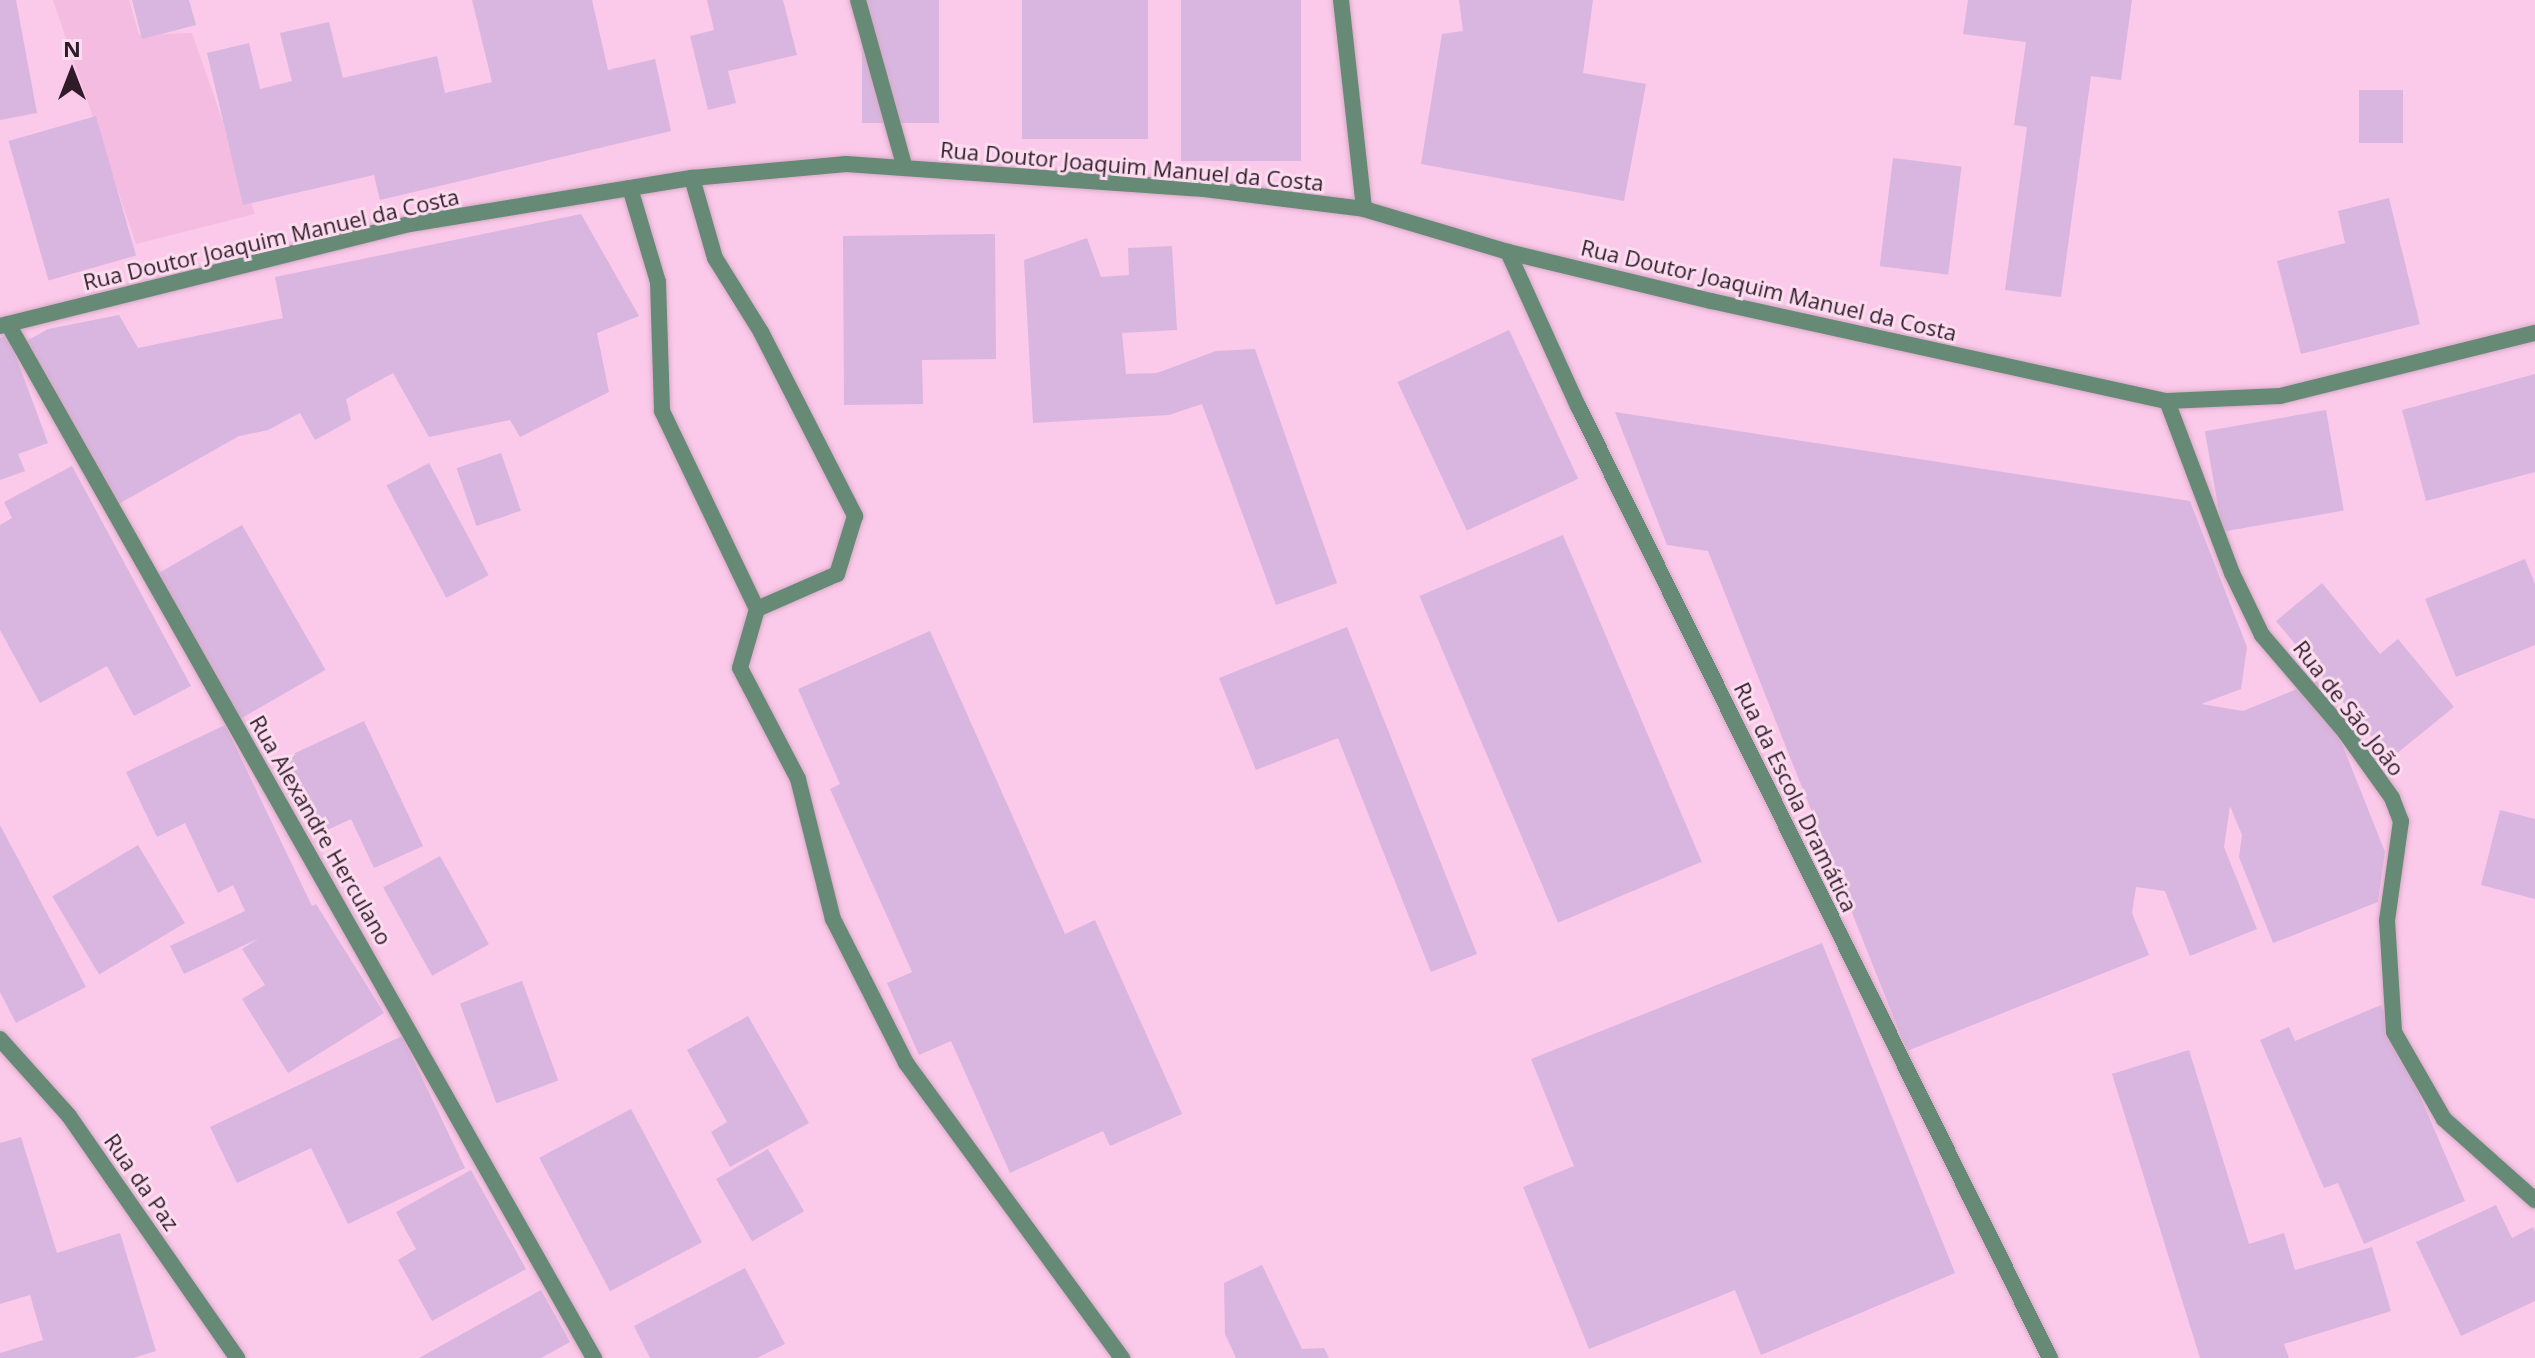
<!DOCTYPE html>
<meta charset="utf-8">
<style>
body{margin:0}
#map{position:relative;width:2535px;height:1358px;overflow:hidden;background:#fbc9e9;font-family:"Open Sans",sans-serif}
div>[style]{position:absolute}
[style*='--x']{left:calc(var(--x)*1px);top:calc(var(--y)*1px);width:calc(var(--w)*1px);rotate:calc(var(--a)*1deg)}
.built>*{inset:0;background:#f5bce1}
.building>*{inset:0;background:#d9b6e0;transform-origin:0 0}
.roads{filter:drop-shadow(0 0 2px #d6aac6) drop-shadow(0 0 2px #d6aac6)}
.service>*{height:16px;margin:-8px;padding:0 8px;transform-origin:8px;border-radius:8px;background:#678a77}
.minor>*{height:16px;margin:-8px;padding:0 8px;transform-origin:8px;border-radius:8px;background:#678a77}
.tertiary>*{height:16px;margin:-8px;padding:0 8px;transform-origin:8px;border-radius:8px;background:#678a77}
span{translate:-50% -50%;white-space:nowrap;text-align:center;line-height:1.15;-webkit-text-stroke:6px #fcddf0;paint-order:stroke}
.street-label{font-size:22px;color:#2f1c28}
.north{position:absolute;left:32px;top:32px;width:80px;height:80px;-webkit-text-stroke:6px #fcddf0;paint-order:stroke;rotate:0deg;font-size:22px;font-weight:700;line-height:32px;text-align:center;color:#2f1c28}
.north::after{content:'';display:block;margin:auto;width:28px;height:36px;background:#2f1c28;clip-path:polygon(50% 0,100% 100%,50% 72%,0 100%)}
</style>
<div id="map">
<div class="built">
<div style="clip-path:polygon(53px 0,129px 0,139px 35px,192px 33px,255px 214px,136px 244px)"></div>
</div>
<div class="building">
<div style="clip-path:polygon(0 0,16px 0,37px 113px,0 120px)"></div>
<div style="clip-path:polygon(132px 0,189px 0,196px 25px,142px 39px)"></div>
<div style="clip-path:polygon(472px 0,592px 0,608px 70px,655px 59px,671px 131px,380px 200px,374px 175px,243px 205px,207px 53px,249px 43px,260px 89px,292px 81px,280px 33px,329px 22px,343px 78px,437px 56px,445px 93px,492px 82px)"></div>
<div style="clip-path:polygon(707px 0,783px 0,797px 55px,728px 71px,736px 103px,708px 110px,690px 36px,714px 30px)"></div>
<div style="left:862px;top:0;width:77px;height:123px"></div>
<div style="left:1022px;top:0;width:126px;height:139px"></div>
<div style="left:1181px;top:0;width:120px;height:161px"></div>
<div style="clip-path:polygon(1459px 0,1593px 0,1583px 73px,1646px 84px,1624px 201px,1421px 164px,1442px 34px,1463px 31px)"></div>
<div style="clip-path:polygon(1968px 0,2132px 0,2121px 80px,2091px 76px,2061px 297px,2005px 290px,2027px 127px,2014px 125px,2026px 42px,1963px 34px)"></div>
<div style="left:2403px;top:90px;width:53px;height:44px;rotate:90deg"></div>
<div style="left:96px;top:116px;width:145px;height:91px;rotate:74deg"></div>
<div style="left:1893px;top:158px;width:69px;height:109px;rotate:7deg"></div>
<div style="clip-path:polygon(2389px 198px,2420px 324px,2301px 354px,2277px 261px,2345px 243px,2338px 211px)"></div>
<div style="clip-path:polygon(581px 214px,639px 316px,597px 333px,609px 392px,520px 437px,510px 420px,429px 437px,393px 373px,346px 399px,351px 420px,315px 440px,300px 413px,268px 430px,239px 436px,115px 506px,23px 343px,48px 329px,119px 315px,138px 348px,283px 318px,275px 277px)"></div>
<div style="clip-path:polygon(995px 234px,996px 359px,922px 360px,923px 404px,844px 405px,843px 236px)"></div>
<div style="clip-path:polygon(1087px 238px,1101px 277px,1129px 275px,1128px 248px,1172px 246px,1177px 330px,1122px 333px,1126px 374px,1157px 373px,1216px 351px,1255px 349px,1337px 583px,1276px 605px,1202px 404px,1169px 415px,1033px 423px,1024px 260px)"></div>
<div style="left:1509px;top:330px;width:164px;height:123px;rotate:65deg"></div>
<div style="clip-path:polygon(8px 335px,48px 443px,18px 454px,25px 471px,0 480px,0 338px)"></div>
<div style="clip-path:polygon(2535px 374px,2535px 472px,2426px 501px,2402px 410px)"></div>
<div style="left:2326px;top:410px;width:102px;height:123px;rotate:80deg"></div>
<div style="clip-path:polygon(1615px 412px,2190px 501px,2247px 647px,2241px 689px,2201px 704px,2243px 711px,2317px 681px,2385px 852px,2378px 902px,2273px 943px,2239px 857px,2242px 835px,2230px 806px,2224px 847px,2257px 929px,2190px 956px,2165px 891px,2136px 887px,2132px 913px,2149px 955px,1907px 1051px,1708px 551px,1667px 545px)"></div>
<div style="left:501px;top:453px;width:61px;height:47px;rotate:71deg"></div>
<div style="left:429px;top:463px;width:127px;height:48px;rotate:62deg"></div>
<div style="clip-path:polygon(72px 466px,191px 686px,134px 716px,107px 666px,40px 703px,0 630px,0 525px,12px 518px,4px 502px)"></div>
<div style="left:242px;top:525px;width:167px;height:98px;rotate:60deg"></div>
<div style="left:1563px;top:535px;width:355px;height:156px;rotate:67deg"></div>
<div style="clip-path:polygon(2525px 559px,2535px 584px,2535px 645px,2456px 677px,2425px 599px)"></div>
<div style="clip-path:polygon(2322px 583px,2380px 654px,2398px 639px,2454px 707px,2390px 759px,2276px 621px)"></div>
<div style="clip-path:polygon(1347px 627px,1477px 954px,1431px 972px,1338px 738px,1256px 770px,1219px 678px)"></div>
<div style="clip-path:polygon(930px 631px,1065px 934px,1095px 920px,1182px 1114px,1110px 1146px,1103px 1131px,1010px 1173px,951px 1041px,919px 1055px,887px 983px,912px 972px,830px 789px,840px 784px,798px 689px)"></div>
<div style="clip-path:polygon(364px 721px,423px 846px,374px 868px,351px 819px,312px 837px,276px 762px)"></div>
<div style="clip-path:polygon(225px 725px,312px 906px,316px 904px,384px 1013px,288px 1073px,242px 999px,265px 985px,242px 949px,259px 938px,184px 974px,170px 946px,245px 911px,233px 885px,218px 893px,185px 823px,157px 837px,126px 772px)"></div>
<div style="clip-path:polygon(2500px 810px,2535px 819px,2535px 899px,2481px 885px)"></div>
<div style="clip-path:polygon(0 825px,86px 987px,16px 1023px,0 992px)"></div>
<div style="left:138px;top:845px;width:91px;height:100px;rotate:59deg"></div>
<div style="left:440px;top:856px;width:101px;height:65px;rotate:61deg"></div>
<div style="clip-path:polygon(1822px 943px,1955px 1273px,1761px 1355px,1735px 1290px,1589px 1349px,1523px 1187px,1574px 1166px,1531px 1059px)"></div>
<div style="left:522px;top:981px;width:106px;height:66px;rotate:70deg"></div>
<div style="clip-path:polygon(2381px 1005px,2465px 1201px,2364px 1244px,2338px 1183px,2324px 1188px,2260px 1040px,2289px 1027px,2295px 1041px)"></div>
<div style="clip-path:polygon(748px 1016px,809px 1123px,730px 1167px,711px 1132px,727px 1122px,687px 1050px)"></div>
<div style="clip-path:polygon(402px 1036px,465px 1168px,348px 1224px,311px 1148px,237px 1183px,210px 1127px)"></div>
<div style="clip-path:polygon(2189px 1050px,2249px 1244px,2284px 1233px,2295px 1270px,2372px 1247px,2391px 1311px,2284px 1344px,2289px 1358px,2200px 1358px,2112px 1074px)"></div>
<div style="left:631px;top:1109px;width:151px;height:104px;rotate:62deg"></div>
<div style="clip-path:polygon(21px 1137px,57px 1253px,120px 1233px,156px 1351px,133px 1358px,0 1358px,0 1353px,43px 1340px,30px 1295px,0 1304px,0 1143px)"></div>
<div style="left:768px;top:1149px;width:72px;height:60px;rotate:60deg"></div>
<div style="clip-path:polygon(471px 1170px,526px 1269px,432px 1321px,398px 1260px,416px 1249px,396px 1212px)"></div>
<div style="clip-path:polygon(2496px 1205px,2512px 1238px,2533px 1227px,2535px 1232px,2535px 1301px,2461px 1336px,2416px 1242px)"></div>
<div style="clip-path:polygon(1262px 1265px,1302px 1349px,1324px 1348px,1329px 1358px,1236px 1358px,1225px 1334px,1224px 1283px)"></div>
<div style="clip-path:polygon(745px 1268px,785px 1344px,757px 1358px,650px 1358px,634px 1326px)"></div>
<div style="clip-path:polygon(541px 1290px,570px 1342px,541px 1358px,419px 1358px)"></div>
</div>
<div class="roads">
<div class="service">
<div style="--x:692;--y:178;--w:83;--a:74"></div>
<div style="--x:715;--y:258;--w:87;--a:58.1"></div>
<div style="--x:761;--y:332;--w:207;--a:62.9"></div>
<div style="--x:855;--y:516;--w:61;--a:107.2"></div>
<div style="--x:837;--y:574;--w:87;--a:156.4"></div>
<div style="--x:757;--y:609;--w:61;--a:106.1"></div>
<div style="--x:740;--y:668;--w:125;--a:62.4"></div>
<div style="--x:798;--y:779;--w:144;--a:76"></div>
<div style="--x:833;--y:919;--w:161;--a:63.1"></div>
<div style="--x:906;--y:1063;--w:366;--a:53.8"></div>
<div style="--x:630;--y:188;--w:98;--a:73.4"></div>
<div style="--x:658;--y:282;--w:129;--a:88.2"></div>
<div style="--x:662;--y:411;--w:220;--a:64.4"></div>
</div>
<div class="minor">
<div style="--x:858;--y:0;--w:174;--a:74.4"></div>
<div style="--x:1341;--y:0;--w:210;--a:83.7"></div>
<div style="--x:8;--y:324;--w:1189;--a:60.46"></div>
<div style="--x:2167;--y:401;--w:184;--a:69.3"></div>
<div style="--x:2232;--y:573;--w:69;--a:64.2"></div>
<div style="--x:2262;--y:635;--w:128;--a:49.4"></div>
<div style="--x:2345;--y:732;--w:81;--a:54.5"></div>
<div style="--x:2392;--y:798;--w:25;--a:69"></div>
<div style="--x:2401;--y:821;--w:100;--a:98"></div>
<div style="--x:2387;--y:920;--w:112;--a:86.4"></div>
<div style="--x:2394;--y:1032;--w:100;--a:60.1"></div>
<div style="--x:2444;--y:1119;--w:122;--a:41.7"></div>
<div style="--x:0;--y:1039;--w:103;--a:48.1"></div>
<div style="--x:69;--y:1116;--w:295;--a:55.2"></div>
</div>
<div class="tertiary">
<div style="--x:1508;--y:252;--w:169;--a:65.6"></div>
<div style="--x:1578;--y:406;--w:1063;--a:63.63"></div>
<div style="--x:0;--y:326;--w:422;--a:-14"></div>
<div style="--x:410;--y:224;--w:286;--a:-9.3"></div>
<div style="--x:692;--y:178;--w:155;--a:-5.2"></div>
<div style="--x:846;--y:164;--w:359;--a:4"></div>
<div style="--x:1204;--y:189;--w:161;--a:7.1"></div>
<div style="--x:1364;--y:209;--w:150;--a:16.6"></div>
<div style="--x:1508;--y:252;--w:209;--a:13.6"></div>
<div style="--x:1711;--y:301;--w:467;--a:12.4"></div>
<div style="--x:2167;--y:401;--w:113;--a:-2.5"></div>
<div style="--x:2280;--y:396;--w:263;--a:-13.9"></div>
</div>
</div>
<div class="street-label">
<span style="left:1132px;top:166px;rotate:5deg">Rua Doutor Joaquim Manuel da Costa</span>
<span style="left:271px;top:239px;rotate:-13deg">Rua Doutor Joaquim Manuel da Costa</span>
<span style="left:1769px;top:290px;rotate:13deg">Rua Doutor Joaquim Manuel da Costa</span>
<span style="left:2349px;top:708px;rotate:52deg">Rua de São João</span>
<span style="left:1796px;top:797px;rotate:64deg">Rua da Escola Dramática</span>
<span style="left:321px;top:830px;rotate:60deg">Rua Alexandre Herculano</span>
<span style="left:142px;top:1182px;rotate:55deg">Rua da Paz</span>
</div>
<div class="north">N</div>
</div>
